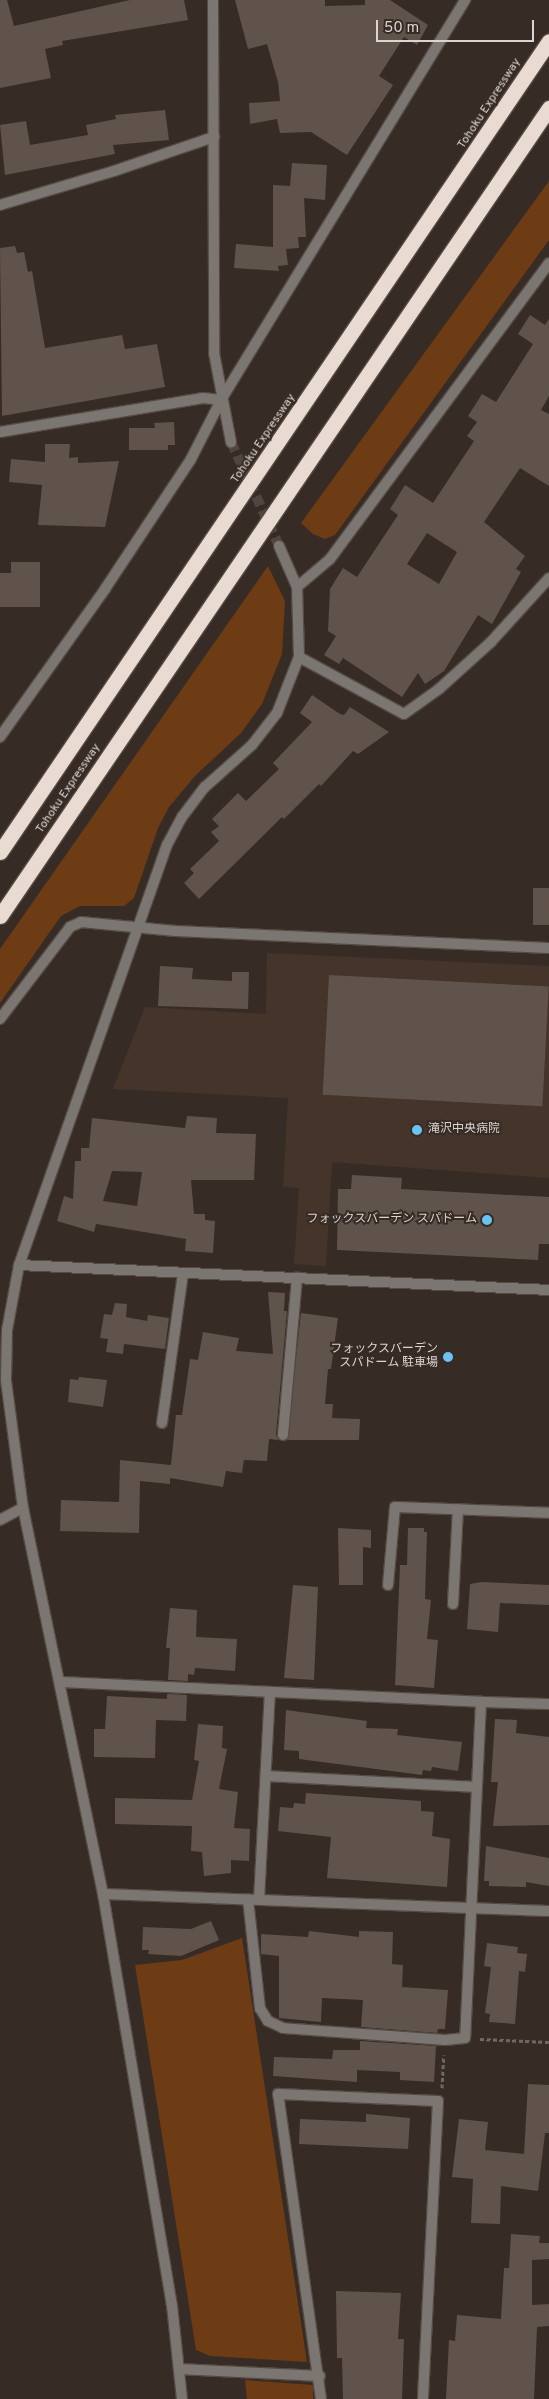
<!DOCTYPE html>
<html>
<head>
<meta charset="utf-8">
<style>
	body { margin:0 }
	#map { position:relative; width:549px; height:2399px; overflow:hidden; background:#372c25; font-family:Overpass,"Noto Sans JP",sans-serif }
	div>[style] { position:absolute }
	.built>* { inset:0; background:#453429 }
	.green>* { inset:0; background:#6d3b14 }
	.building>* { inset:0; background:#5f534b; transform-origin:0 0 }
	.tertiary-tunnel>* { height:10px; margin-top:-5px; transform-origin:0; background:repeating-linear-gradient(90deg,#50453f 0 10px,transparent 0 15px) }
	.path>* { height:3px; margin-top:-1.5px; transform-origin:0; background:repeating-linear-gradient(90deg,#726862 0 4px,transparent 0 6.5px) }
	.roads { filter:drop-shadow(1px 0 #554a44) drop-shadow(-1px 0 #554a44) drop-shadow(0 1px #554a44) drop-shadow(0 -1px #554a44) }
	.minor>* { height:10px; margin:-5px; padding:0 5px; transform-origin:5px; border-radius:5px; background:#7c7673 }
	.tertiary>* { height:10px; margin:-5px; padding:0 5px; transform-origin:5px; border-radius:5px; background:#7c7673 }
	.motorway>* { height:15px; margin:-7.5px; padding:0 7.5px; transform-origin:7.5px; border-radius:7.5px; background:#eadbd2 }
	.dots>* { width:14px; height:14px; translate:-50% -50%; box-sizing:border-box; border:2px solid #372c25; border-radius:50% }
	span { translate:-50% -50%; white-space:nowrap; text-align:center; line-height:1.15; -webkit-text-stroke:4px #372c25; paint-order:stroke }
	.street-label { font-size:12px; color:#dcd4d0 }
	.poi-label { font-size:12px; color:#dcd4d0 }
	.left { translate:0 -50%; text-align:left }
	.right { translate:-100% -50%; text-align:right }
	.scale { position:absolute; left:376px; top:20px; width:158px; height:22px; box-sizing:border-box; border:2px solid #dcd4d0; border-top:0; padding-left:6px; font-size:15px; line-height:18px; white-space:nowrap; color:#dcd4d0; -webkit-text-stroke:4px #372c25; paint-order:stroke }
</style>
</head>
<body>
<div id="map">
	<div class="built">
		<div style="clip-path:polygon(267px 953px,549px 966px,549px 1178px,332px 1162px,326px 1266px,294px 1264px,299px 1188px,283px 1187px,288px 1098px,113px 1089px,145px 1007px,266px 1014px)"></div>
	</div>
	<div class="green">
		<div style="clip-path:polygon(549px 181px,549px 240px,335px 535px,325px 539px,313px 534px,301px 523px)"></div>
		<div style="clip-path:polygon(268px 566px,285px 601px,282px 654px,262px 704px,241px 733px,195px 776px,169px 807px,158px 828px,134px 898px,124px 906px,80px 906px,61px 916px,0 1003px,0 949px)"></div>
		<div style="clip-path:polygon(242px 1938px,307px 2362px,210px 2356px,196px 2350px,135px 1965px,182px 1960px)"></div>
		<div style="clip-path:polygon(245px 2380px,313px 2385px,313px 2399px,247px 2399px)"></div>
	</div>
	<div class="building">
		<div style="clip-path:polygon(0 0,7px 0,14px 26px,130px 0,184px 0,188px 20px,62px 41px,63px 45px,45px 49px,51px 78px,0 88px)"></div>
		<div style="clip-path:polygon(235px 0,325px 0,325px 6px,365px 5px,365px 0,390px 0,428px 25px,417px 45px,404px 37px,379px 76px,393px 85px,347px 155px,311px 132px,280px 133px,277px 119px,250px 124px,249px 103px,280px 101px,278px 82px,267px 44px,248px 49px)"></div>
		<div style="clip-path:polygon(165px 110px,169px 140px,113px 145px,115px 154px,5px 175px,0 125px,26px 121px,30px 145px,88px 135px,86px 125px,116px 119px,115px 115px)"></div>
		<div style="clip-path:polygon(292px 163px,327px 165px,325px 200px,304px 198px,306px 237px,298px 237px,299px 248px,286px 249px,288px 265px,278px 266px,279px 271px,234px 268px,236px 244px,273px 247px,273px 185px,290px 186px)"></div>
		<div style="clip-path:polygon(15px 246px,17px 253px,24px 252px,28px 272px,32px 271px,45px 348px,122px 335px,125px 349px,157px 344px,165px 387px,2px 416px,0 248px)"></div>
		<div style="clip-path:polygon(evenodd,530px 315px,545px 325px,549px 319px,549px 396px,541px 410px,549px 414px,549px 486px,520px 468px,484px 522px,525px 556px,516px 569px,521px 572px,492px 624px,478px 615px,444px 671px,425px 684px,418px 673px,402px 697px,343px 658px,339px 664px,324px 655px,336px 636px,328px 631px,330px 589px,343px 568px,357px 577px,398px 515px,390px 509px,405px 485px,433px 503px,474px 441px,467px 436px,477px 422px,468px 416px,482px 394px,496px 402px,533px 344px,518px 334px,530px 315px,427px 533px,457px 552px,439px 584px,407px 564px,427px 533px)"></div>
		<div style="clip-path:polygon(174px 422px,175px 445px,168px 445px,168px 450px,129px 450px,129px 428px,155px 428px,154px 423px)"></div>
		<div style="clip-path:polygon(45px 444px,70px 444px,69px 458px,78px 457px,78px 463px,119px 461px,105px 527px,38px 525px,42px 485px,9px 482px,11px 459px,45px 462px)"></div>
		<div style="clip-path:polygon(11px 562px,40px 562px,40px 607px,0 607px,0 573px,11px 573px)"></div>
		<div style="clip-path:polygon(312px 695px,340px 714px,344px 715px,350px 707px,389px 732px,358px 754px,353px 751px,321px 786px,319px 784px,284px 819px,282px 817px,199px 899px,184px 883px,194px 873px,190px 869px,219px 841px,211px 832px,219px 826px,212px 819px,238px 793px,246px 801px,279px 769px,273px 763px,312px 722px,300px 713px)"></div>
		<div style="left:533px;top:888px;width:16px;height:37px"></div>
		<div style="clip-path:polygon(160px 966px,193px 968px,192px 979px,232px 981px,232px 972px,249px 972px,248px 1009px,158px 1006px)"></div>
		<div style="left:329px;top:975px;width:220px;height:120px;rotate:3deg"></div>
		<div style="clip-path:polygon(evenodd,187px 1116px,217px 1118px,216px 1133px,256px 1134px,254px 1180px,191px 1180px,194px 1214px,205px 1214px,205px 1220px,215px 1221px,213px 1253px,185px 1251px,186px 1239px,96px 1224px,94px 1232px,57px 1221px,64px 1196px,73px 1199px,75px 1161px,81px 1161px,81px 1148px,89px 1148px,92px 1118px,185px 1128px,187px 1116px,112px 1171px,142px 1172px,137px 1206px,103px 1201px,112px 1171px)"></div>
		<div style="clip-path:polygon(352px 1175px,402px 1178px,401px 1189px,549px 1197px,549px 1244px,539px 1244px,538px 1260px,337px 1250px,338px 1189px,351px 1189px)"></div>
		<div style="clip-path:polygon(268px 1292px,285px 1293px,284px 1311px,287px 1311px,276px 1434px,278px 1440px,269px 1439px,267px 1461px,244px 1460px,242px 1473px,226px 1471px,223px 1487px,170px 1478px,170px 1484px,140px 1481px,139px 1533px,60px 1531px,61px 1500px,119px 1502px,120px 1460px,171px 1465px,176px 1415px,182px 1415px,190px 1359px,198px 1360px,203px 1332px,239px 1338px,236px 1351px,273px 1354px)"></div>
		<div style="clip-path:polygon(115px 1303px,127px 1304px,126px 1317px,147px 1321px,148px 1315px,169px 1318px,165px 1349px,124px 1344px,123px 1354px,106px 1352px,108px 1339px,100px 1338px,104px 1314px,112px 1315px)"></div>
		<div style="clip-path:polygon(301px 1313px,338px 1318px,331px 1369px,328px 1369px,325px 1404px,333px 1404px,332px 1418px,360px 1419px,359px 1440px,287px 1440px)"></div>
		<div style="clip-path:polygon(79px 1377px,107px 1380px,103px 1407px,68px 1402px,70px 1379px,78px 1380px)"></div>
		<div style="clip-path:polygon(338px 1528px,371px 1530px,371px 1548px,363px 1547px,363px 1585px,339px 1585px)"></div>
		<div style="clip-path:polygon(408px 1528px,424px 1528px,424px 1532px,427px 1532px,425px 1599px,431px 1600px,427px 1639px,438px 1640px,434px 1688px,395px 1685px,400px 1565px,407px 1565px)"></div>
		<div style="clip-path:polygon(482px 1582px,549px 1585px,549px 1605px,500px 1603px,498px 1632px,467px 1629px,470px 1584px)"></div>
		<div style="clip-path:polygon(293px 1585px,318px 1587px,314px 1680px,284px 1678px)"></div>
		<div style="clip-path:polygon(170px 1608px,197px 1610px,196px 1637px,237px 1639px,235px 1671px,195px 1668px,194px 1675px,188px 1674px,188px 1681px,168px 1680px,170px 1648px,166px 1648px)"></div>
		<div style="clip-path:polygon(167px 1694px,187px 1695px,186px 1721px,156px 1720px,155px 1758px,94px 1757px,94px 1729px,105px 1729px,107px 1696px,167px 1699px)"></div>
		<div style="clip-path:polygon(286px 1710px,367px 1721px,366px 1728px,398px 1729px,397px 1735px,462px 1742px,458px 1771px,432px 1767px,431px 1771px,423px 1770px,422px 1775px,299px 1759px,299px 1751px,284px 1750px)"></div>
		<div style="clip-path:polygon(495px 1719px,517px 1720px,516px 1733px,549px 1737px,549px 1825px,493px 1826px,498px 1782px,491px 1782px)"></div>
		<div style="clip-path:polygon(198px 1724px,223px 1726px,222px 1748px,227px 1749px,219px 1789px,238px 1792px,234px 1828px,250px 1829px,249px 1861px,231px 1860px,231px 1873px,204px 1876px,202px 1852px,191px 1851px,192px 1826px,115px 1824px,115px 1798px,192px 1800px,199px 1761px,194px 1760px)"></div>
		<div style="clip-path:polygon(306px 1793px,421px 1801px,421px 1811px,434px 1812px,432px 1836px,450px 1839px,447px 1887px,327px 1878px,331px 1837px,278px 1831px,280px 1807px,293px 1808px,294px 1803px,305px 1804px)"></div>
		<div style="clip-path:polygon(486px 1846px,549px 1858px,549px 1886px,526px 1882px,526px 1887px,489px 1886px,489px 1881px,484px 1881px)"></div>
		<div style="clip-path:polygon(211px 1921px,219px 1940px,181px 1956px,148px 1954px,149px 1950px,142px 1950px,143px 1927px,191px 1929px)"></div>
		<div style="clip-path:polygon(309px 1931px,359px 1937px,359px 1931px,393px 1932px,392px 1964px,403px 1965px,402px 1987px,448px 1990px,445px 2029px,438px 2029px,437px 2033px,361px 2027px,363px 2000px,322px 1998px,321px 2022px,279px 2018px,279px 1956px,261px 1954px,261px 1934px,308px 1937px)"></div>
		<div style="clip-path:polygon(487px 1943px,518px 1947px,517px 1953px,527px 1954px,525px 1972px,519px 1971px,515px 2024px,489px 2022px,490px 2014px,485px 2013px,491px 1967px,484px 1966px)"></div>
		<div style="clip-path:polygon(360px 2041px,436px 2046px,434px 2082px,400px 2080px,400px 2072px,357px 2070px,357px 2082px,273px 2076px,274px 2057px,332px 2059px,333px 2050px,360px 2050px)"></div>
		<div style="clip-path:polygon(528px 2084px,549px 2085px,549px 2133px,545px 2133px,538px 2191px,501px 2186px,500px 2224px,471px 2223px,473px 2179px,452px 2177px,459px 2119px,488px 2122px,485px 2150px,524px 2154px)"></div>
		<div style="clip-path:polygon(366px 2114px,410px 2118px,408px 2149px,299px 2144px,300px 2119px,366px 2122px)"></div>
		<div style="clip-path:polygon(511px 2234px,540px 2236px,539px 2243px,549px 2243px,549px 2259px,532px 2260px,532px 2305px,549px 2304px,549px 2326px,537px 2327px,534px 2399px,446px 2399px,449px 2340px,455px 2341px,457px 2315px,501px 2319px,504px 2268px,509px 2268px)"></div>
		<div style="clip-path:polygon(336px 2291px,401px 2293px,398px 2339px,404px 2339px,402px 2399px,343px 2399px,342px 2358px,337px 2358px)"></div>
	</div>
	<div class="tertiary-tunnel">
		<div style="left:231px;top:442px;width:115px;rotate:65.2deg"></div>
	</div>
	<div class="path">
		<div style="left:480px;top:2039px;width:69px;rotate:2.5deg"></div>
		<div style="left:442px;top:2088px;width:33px;rotate:-87deg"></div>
	</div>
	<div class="roads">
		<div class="minor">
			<div style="left:0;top:205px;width:119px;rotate:-16.6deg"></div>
			<div style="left:114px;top:171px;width:106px;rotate:-18.8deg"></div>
			<div style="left:0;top:432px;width:206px;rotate:-9.5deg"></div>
			<div style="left:203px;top:398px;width:18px;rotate:6deg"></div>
			<div style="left:297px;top:587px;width:43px;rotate:-40.3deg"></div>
			<div style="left:330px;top:559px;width:368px;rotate:-53.5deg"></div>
			<div style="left:299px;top:657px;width:119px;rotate:28.5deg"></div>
			<div style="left:404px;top:714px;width:43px;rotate:-35.5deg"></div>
			<div style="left:439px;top:689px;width:70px;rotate:-42.1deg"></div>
			<div style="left:491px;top:642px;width:86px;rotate:-47.8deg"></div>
			<div style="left:0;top:737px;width:181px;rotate:-54.6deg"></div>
			<div style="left:105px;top:589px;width:156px;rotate:-56.5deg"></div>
			<div style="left:191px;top:459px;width:66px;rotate:-63deg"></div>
			<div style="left:221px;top:400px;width:469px;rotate:-58.6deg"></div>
			<div style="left:0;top:1019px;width:116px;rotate:-52.7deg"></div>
			<div style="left:70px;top:927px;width:12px;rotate:-24deg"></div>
			<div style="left:81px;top:922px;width:95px;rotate:5.4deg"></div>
			<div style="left:176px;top:931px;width:373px;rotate:2.6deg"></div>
			<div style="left:19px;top:1265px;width:531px;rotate:2.7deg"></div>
			<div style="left:162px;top:1423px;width:151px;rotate:-82deg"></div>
			<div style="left:283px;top:1435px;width:158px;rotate:-84.9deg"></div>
			<div style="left:0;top:1520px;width:26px;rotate:-28deg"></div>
			<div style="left:388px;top:1585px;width:78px;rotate:-84.9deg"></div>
			<div style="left:395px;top:1507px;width:154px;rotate:2.2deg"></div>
			<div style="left:453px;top:1604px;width:95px;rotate:-87deg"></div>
			<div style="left:61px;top:1682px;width:420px;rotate:2.7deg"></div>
			<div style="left:481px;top:1702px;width:336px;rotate:92.7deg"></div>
			<div style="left:465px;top:2038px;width:20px;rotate:174deg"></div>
			<div style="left:445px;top:2040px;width:162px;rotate:-175.8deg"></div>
			<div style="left:283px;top:2028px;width:17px;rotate:-155deg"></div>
			<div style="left:268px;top:2021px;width:15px;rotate:-122deg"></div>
			<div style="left:260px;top:2008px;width:109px;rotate:-96.3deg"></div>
			<div style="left:481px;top:1702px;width:68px;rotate:1.7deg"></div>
			<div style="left:266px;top:1776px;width:211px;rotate:3deg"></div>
			<div style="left:259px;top:1900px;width:208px;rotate:-87deg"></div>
			<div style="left:179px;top:2369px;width:141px;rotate:2.8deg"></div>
			<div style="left:321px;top:2399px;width:308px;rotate:-98deg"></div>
			<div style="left:278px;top:2094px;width:160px;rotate:2.5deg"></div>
			<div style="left:438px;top:2101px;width:298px;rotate:92.9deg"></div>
		</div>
		<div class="tertiary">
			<div style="left:213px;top:0;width:353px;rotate:89.8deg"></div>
			<div style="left:214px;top:353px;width:91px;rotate:79.2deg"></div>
			<div style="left:103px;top:1894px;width:446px;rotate:2.2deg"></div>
			<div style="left:182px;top:2399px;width:94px;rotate:-96.1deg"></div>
			<div style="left:172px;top:2306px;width:418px;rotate:-99.5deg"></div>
			<div style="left:103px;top:1894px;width:394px;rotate:-101.7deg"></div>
			<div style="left:23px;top:1508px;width:129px;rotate:-97.6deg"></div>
			<div style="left:6px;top:1380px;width:50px;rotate:-88.9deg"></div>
			<div style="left:7px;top:1330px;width:66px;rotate:-79.5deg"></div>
			<div style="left:19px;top:1265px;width:445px;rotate:-70.6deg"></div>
			<div style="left:167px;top:845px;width:32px;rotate:-62deg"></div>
			<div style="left:182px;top:817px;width:38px;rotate:-53deg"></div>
			<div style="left:205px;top:787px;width:63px;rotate:-41.8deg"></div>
			<div style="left:252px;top:745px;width:41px;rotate:-52deg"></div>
			<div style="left:277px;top:713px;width:60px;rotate:-68.6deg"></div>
			<div style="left:299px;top:657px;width:70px;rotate:-91.6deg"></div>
			<div style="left:297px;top:587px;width:45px;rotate:-113.7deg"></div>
		</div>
		<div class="motorway">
			<div style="left:0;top:852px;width:979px;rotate:-55.9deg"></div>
			<div style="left:0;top:916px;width:977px;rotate:-55.81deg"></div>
		</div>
	</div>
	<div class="dots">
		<div style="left:417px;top:1130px;background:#6cc3f2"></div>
		<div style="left:487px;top:1220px;background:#6cc3f2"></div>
		<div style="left:448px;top:1357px;background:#6cc3f2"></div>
	</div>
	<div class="street-label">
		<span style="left:490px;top:104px;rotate:-57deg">Tohoku Expressway</span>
		<span style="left:264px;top:439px;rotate:-56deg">Tohoku Expressway</span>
		<span style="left:69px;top:789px;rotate:-56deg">Tohoku Expressway</span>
	</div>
	<div class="poi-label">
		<span class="left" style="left:428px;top:1130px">滝沢中央病院</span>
		<span class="right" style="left:477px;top:1220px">フォックスバーデン スパドーム</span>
		<span class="right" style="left:438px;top:1357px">フォックスバーデン<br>スパドーム 駐車場</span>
	</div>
	<div class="scale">50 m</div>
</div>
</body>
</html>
